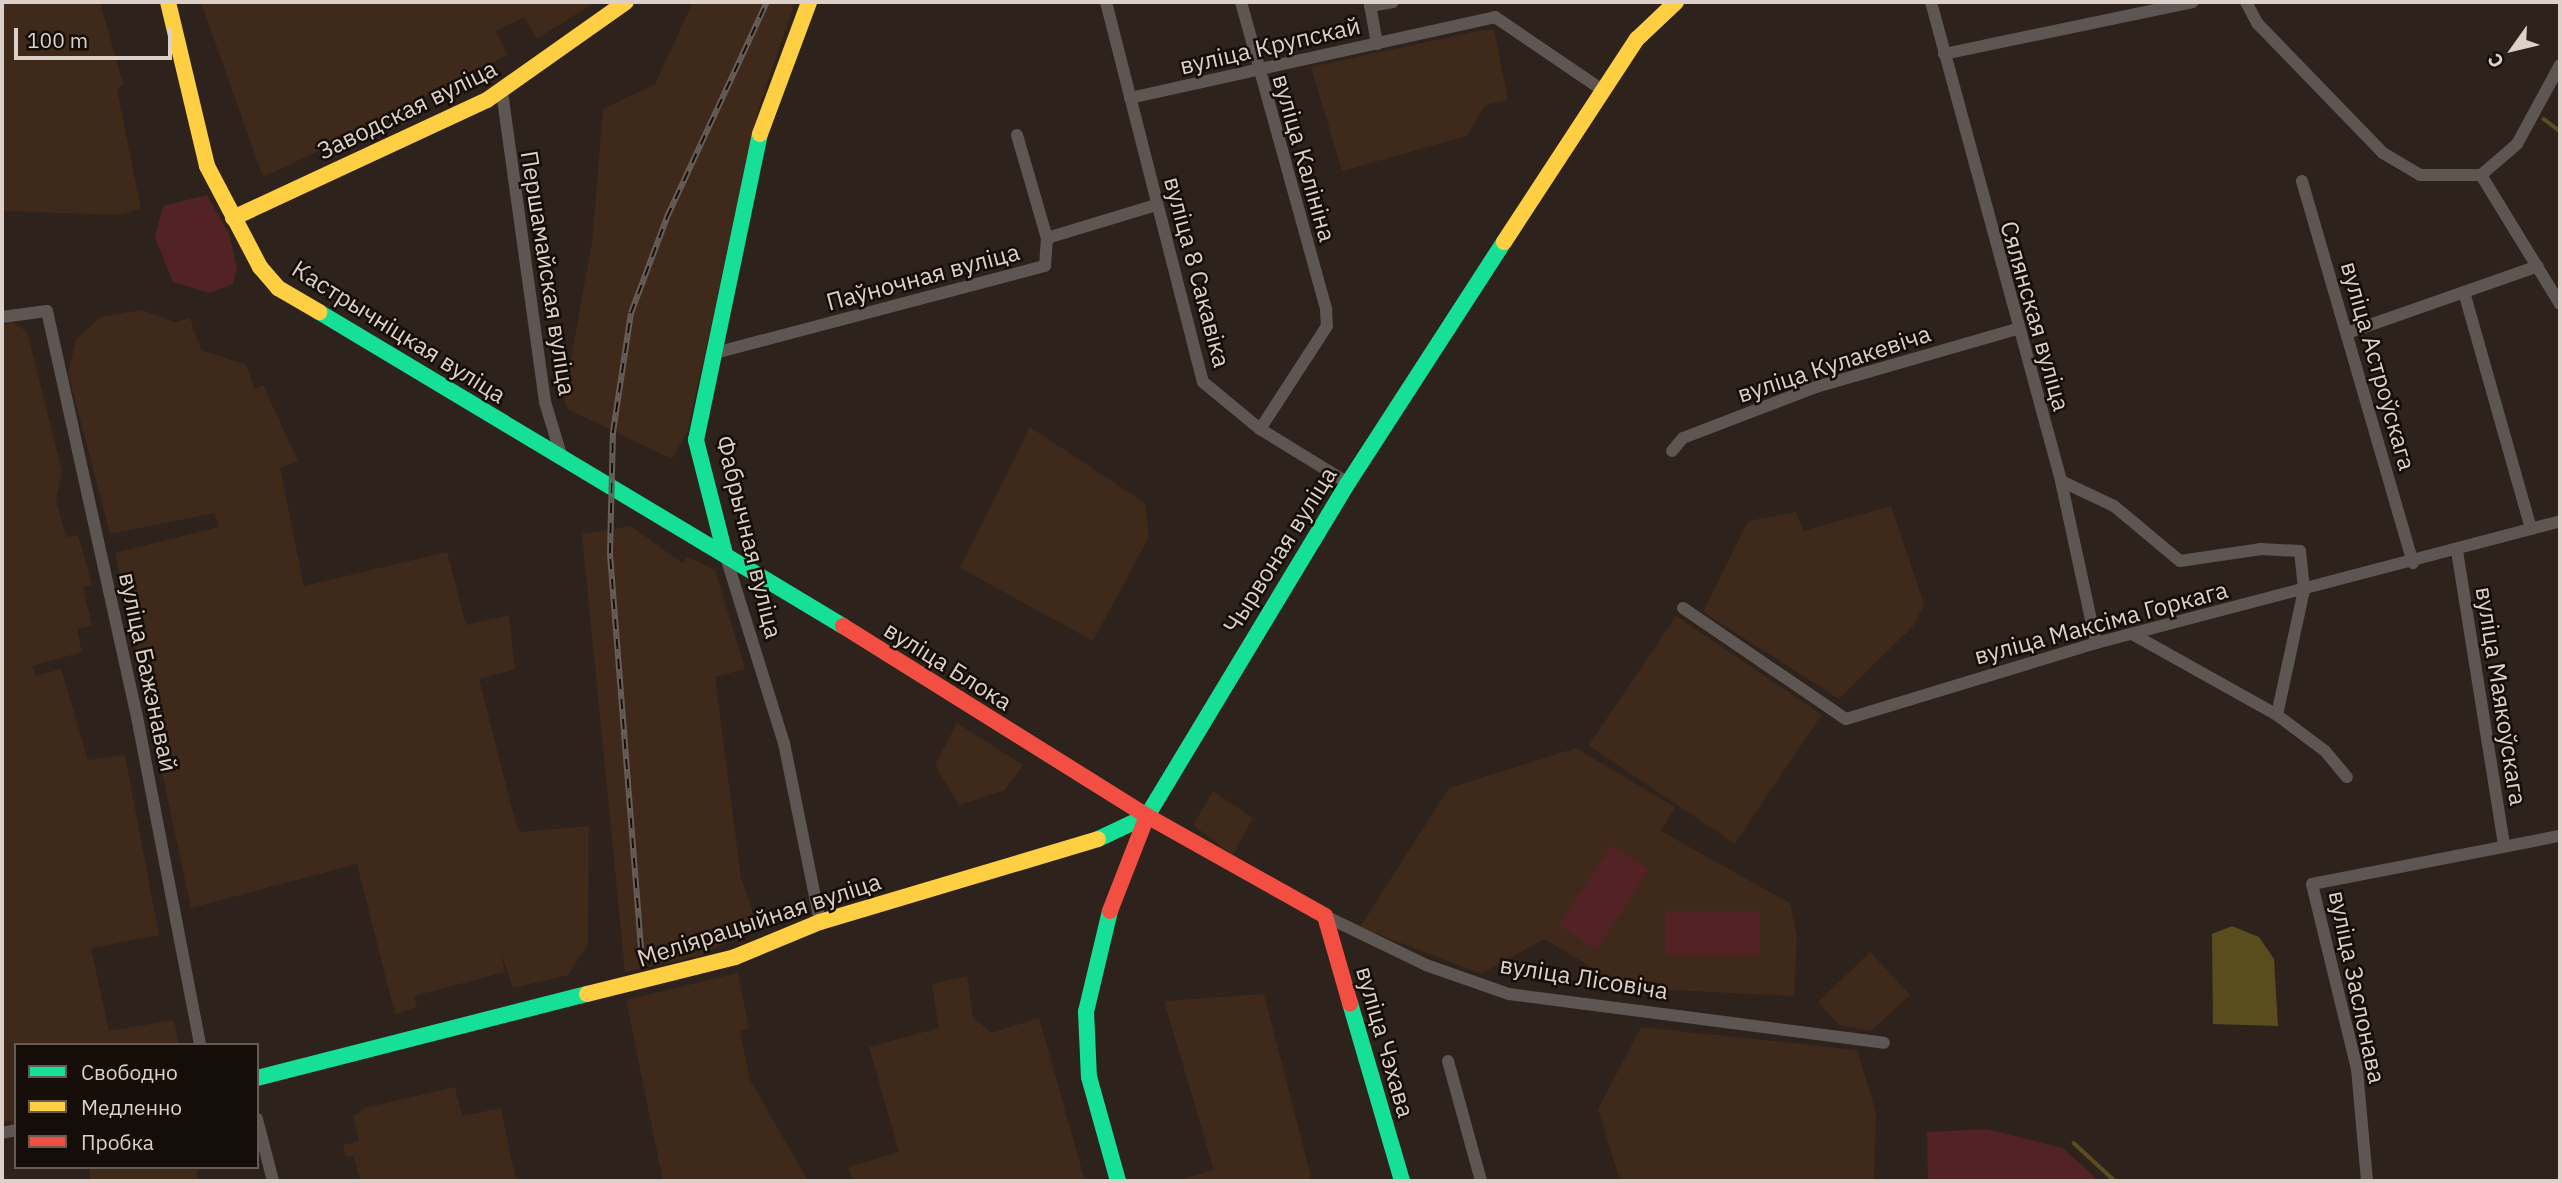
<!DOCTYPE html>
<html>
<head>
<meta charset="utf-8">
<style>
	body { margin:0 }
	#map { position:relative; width:2562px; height:1183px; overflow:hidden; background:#2d231c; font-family:"IBM Plex Sans",sans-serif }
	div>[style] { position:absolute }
	.built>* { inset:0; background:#3e291a; transform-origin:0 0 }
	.green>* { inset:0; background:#522225; transform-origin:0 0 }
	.water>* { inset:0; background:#5a4d1d }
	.stream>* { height:3.5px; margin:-1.75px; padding:0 1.75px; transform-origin:1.75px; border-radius:1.75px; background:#5a4d1d }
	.street>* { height:12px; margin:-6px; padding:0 6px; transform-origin:6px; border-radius:6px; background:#5d5652 }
	.fast>* { height:16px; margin:-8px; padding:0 8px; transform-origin:8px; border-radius:8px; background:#16e098 }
	.slow>* { height:16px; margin:-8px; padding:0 8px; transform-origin:8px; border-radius:8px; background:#ffcf43 }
	.jam>* { height:16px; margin:-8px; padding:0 8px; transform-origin:8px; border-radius:8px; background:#f24e42 }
	.rail>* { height:6px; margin-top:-3px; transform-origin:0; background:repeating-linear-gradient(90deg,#150e08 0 10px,#665e59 0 20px); box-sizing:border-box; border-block:2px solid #665e59 }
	span { translate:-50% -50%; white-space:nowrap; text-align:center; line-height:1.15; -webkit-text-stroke:5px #150e08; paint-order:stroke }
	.street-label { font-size:24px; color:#dcd0c8 }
	.frame { position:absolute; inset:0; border:4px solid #dcd0c8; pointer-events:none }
	.legend { position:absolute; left:14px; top:1043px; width:245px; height:126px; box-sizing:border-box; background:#150e08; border:2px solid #655c55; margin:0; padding:9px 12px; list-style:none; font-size:21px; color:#dcd0c8 }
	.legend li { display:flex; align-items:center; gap:14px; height:35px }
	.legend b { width:35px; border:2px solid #655c55 }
	.north { position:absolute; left:2478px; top:14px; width:70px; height:70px; -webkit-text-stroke:5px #150e08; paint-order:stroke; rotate:236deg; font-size:19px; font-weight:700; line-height:28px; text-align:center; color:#dcd0c8 }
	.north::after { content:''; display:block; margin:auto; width:24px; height:32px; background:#dcd0c8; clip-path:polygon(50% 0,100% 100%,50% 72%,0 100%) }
	.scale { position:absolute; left:14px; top:28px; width:158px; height:32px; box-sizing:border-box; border:4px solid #dcd0c8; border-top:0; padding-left:9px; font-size:21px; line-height:24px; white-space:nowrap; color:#dcd0c8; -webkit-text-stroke:5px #150e08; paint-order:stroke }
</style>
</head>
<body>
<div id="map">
	<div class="built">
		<div style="clip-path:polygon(2px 2px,100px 2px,123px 84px,117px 90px,141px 209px,118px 215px,2px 211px)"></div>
		<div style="clip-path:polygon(201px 2px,595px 2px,537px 39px,524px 17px,496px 31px,507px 55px,401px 108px,407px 123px,384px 133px,379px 123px,263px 177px)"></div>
		<div style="clip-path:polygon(693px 2px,795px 2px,758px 110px,688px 430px,672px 459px,567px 409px,564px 398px,592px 242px,603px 109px,655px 84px)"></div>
		<div style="clip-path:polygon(1482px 30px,1494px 30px,1508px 100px,1485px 105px,1467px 136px,1342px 171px,1311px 67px)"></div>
		<div style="clip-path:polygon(142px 310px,174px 322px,190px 318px,201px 350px,246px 365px,255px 389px,263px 385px,298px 461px,280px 468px,304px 586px,447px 552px,466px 625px,509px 615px,515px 669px,479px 679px,516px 824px,520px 832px,589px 826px,588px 944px,568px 975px,513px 988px,500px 949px,505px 972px,414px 996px,417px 1007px,395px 1014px,357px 864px,191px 908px,115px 553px,219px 527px,214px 513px,110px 534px,68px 373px,76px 340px,100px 317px)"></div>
		<div style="clip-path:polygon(13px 322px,27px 332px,62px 471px,56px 499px,66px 537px,78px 535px,92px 585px,83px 587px,92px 626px,77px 629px,82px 652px,32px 666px,36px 676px,61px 669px,88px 760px,125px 755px,159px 935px,91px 948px,109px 1031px,174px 1020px,179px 1045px,16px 1045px,16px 1120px,2px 1122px,2px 325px)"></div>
		<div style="clip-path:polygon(1030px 427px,1145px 503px,1149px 537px,1093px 641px,960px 568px)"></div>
		<div style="clip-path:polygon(1891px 506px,1924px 604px,1914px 625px,1839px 699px,1703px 612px,1748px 521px,1796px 512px,1803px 531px)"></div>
		<div style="clip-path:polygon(631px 526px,682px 563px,688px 557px,715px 570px,745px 669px,715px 677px,741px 878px,758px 927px,702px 955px,625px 972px,582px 534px)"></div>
		<div style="left:1676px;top:616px;width:176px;height:156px;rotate:34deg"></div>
		<div style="clip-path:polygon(957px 723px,1023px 765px,1005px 790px,959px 805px,935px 765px)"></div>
		<div style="clip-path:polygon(1576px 748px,1675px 807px,1661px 831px,1790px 903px,1797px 937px,1794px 996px,1626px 988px,1544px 939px,1481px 974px,1360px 927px,1449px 788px)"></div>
		<div style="clip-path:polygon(1213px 791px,1253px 818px,1233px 855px,1193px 825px)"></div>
		<div style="clip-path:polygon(1870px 952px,1910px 995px,1871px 1031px,1839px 1025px,1818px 1002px)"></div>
		<div style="clip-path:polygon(738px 973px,749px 1028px,740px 1031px,750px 1080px,808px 1181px,663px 1181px,626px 1000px)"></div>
		<div style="clip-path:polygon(967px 976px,973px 1017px,991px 1033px,1039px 1018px,1085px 1181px,853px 1181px,848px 1167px,899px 1152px,869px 1047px,939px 1028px,932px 984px)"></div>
		<div style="clip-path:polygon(1264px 994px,1312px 1181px,1176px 1181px,1214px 1170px,1164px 1001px)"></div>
		<div style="clip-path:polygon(1641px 1027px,1857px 1050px,1876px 1112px,1874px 1181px,1620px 1181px,1598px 1109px)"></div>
		<div style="clip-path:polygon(455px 1087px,462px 1116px,501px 1108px,516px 1181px,360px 1181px,354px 1156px,346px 1157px,343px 1145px,359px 1141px,353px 1117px,364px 1108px)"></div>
		<div style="left:90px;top:1167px;width:107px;height:14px"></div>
	</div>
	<div class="green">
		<div style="clip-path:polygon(207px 195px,230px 236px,237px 269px,233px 284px,209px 293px,173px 282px,155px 238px,163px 206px)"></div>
		<div style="left:1611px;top:845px;width:45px;height:96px;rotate:33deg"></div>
		<div style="left:1665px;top:911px;width:95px;height:45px"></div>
		<div style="clip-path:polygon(1987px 1129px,2063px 1148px,2099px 1181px,1928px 1181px,1927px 1132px)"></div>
	</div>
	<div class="water">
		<div style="clip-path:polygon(2232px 926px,2259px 937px,2274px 959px,2278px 1026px,2213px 1024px,2212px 934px)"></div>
	</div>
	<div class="stream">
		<div style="left:2544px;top:119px;width:20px;rotate:37deg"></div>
		<div style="left:2074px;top:1143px;width:56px;rotate:42.8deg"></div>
	</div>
	<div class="street">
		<div style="left:1106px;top:2px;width:392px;rotate:75.7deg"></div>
		<div style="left:1203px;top:382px;width:74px;rotate:39.5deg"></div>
		<div style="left:1260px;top:429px;width:103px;rotate:31.5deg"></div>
		<div style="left:1241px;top:2px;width:319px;rotate:74.5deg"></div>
		<div style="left:1326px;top:309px;width:17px;rotate:87deg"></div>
		<div style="left:1327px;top:326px;width:123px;rotate:123deg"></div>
		<div style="left:1931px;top:2px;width:496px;rotate:74.8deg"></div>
		<div style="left:2061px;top:481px;width:166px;rotate:77.8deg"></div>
		<div style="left:2246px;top:2px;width:24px;rotate:62deg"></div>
		<div style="left:2257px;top:23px;width:181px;rotate:45.9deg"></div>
		<div style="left:2383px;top:153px;width:43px;rotate:30.7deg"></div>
		<div style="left:2420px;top:175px;width:61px"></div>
		<div style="left:2481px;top:175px;width:48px;rotate:-40.7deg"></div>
		<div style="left:2517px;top:144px;width:90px;rotate:-61.4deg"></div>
		<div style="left:1377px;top:44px;width:39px;rotate:-100deg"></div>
		<div style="left:1370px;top:6px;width:23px;rotate:-10deg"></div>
		<div style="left:1944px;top:54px;width:254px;rotate:-11.8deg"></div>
		<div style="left:502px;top:92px;width:313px;rotate:82.1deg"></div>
		<div style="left:545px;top:402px;width:59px;rotate:73.1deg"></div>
		<div style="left:1130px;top:98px;width:374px;rotate:-12.5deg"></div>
		<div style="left:1495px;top:17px;width:132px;rotate:34.2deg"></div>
		<div style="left:1017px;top:135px;width:107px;rotate:73.8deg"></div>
		<div style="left:2481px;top:175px;width:151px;rotate:58.5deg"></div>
		<div style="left:2302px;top:181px;width:398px;rotate:73.8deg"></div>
		<div style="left:2464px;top:292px;width:246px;rotate:74.2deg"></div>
		<div style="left:2px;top:317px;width:45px;rotate:-7.6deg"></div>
		<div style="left:47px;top:311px;width:416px;rotate:77.5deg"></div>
		<div style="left:137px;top:717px;width:334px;rotate:79.1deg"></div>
		<div style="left:2347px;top:333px;width:202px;rotate:-19.3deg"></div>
		<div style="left:715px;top:353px;width:341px;rotate:-14.8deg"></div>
		<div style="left:1045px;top:266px;width:28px;rotate:-86deg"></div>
		<div style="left:1047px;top:238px;width:114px;rotate:-16.8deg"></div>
		<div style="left:1672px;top:451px;width:17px;rotate:-50deg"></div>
		<div style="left:1683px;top:438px;width:142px;rotate:-21deg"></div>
		<div style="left:1816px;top:387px;width:209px;rotate:-16.1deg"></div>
		<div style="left:2061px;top:481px;width:59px;rotate:25.3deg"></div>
		<div style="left:2114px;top:506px;width:86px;rotate:39.8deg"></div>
		<div style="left:2180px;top:561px;width:82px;rotate:-8.4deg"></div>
		<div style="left:2261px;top:549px;width:39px;rotate:3deg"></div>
		<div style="left:2300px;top:551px;width:39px;rotate:84deg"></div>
		<div style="left:2304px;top:590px;width:128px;rotate:102.2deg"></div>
		<div style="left:2457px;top:551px;width:299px;rotate:80.9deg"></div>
		<div style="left:725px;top:554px;width:198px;rotate:72.7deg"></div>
		<div style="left:784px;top:743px;width:183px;rotate:78.6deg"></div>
		<div style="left:1683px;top:608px;width:197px;rotate:34.3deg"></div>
		<div style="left:1846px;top:719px;width:261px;rotate:-16.9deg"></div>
		<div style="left:2096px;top:643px;width:480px;rotate:-14.7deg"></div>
		<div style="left:2134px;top:635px;width:164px;rotate:29.2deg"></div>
		<div style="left:2277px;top:715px;width:60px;rotate:36.9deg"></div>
		<div style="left:2325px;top:751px;width:34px;rotate:50deg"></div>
		<div style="left:1325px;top:916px;width:112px;rotate:25.9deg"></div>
		<div style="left:1426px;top:965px;width:88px;rotate:19.3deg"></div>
		<div style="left:1509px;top:994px;width:378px;rotate:7.4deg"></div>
		<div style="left:1448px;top:1061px;width:124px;rotate:74.6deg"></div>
		<div style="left:257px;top:1119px;width:64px;rotate:75.5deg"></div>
		<div style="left:2px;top:1133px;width:14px;rotate:-12deg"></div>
		<div style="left:2367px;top:1181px;width:112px;rotate:-95.1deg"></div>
		<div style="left:2357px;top:1069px;width:190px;rotate:-103.7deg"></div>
		<div style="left:2312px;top:884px;width:253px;rotate:-11deg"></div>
	</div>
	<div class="fast">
		<div style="left:319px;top:312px;width:611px;rotate:30.93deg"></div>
		<div style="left:725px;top:554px;width:118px;rotate:-104.3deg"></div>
		<div style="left:696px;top:440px;width:313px;rotate:-78.2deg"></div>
		<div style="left:1098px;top:839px;width:54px;rotate:-25.1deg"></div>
		<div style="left:1147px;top:816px;width:389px;rotate:-58.9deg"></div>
		<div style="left:1348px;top:483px;width:287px;rotate:-57.1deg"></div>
		<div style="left:1110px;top:911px;width:104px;rotate:103.4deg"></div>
		<div style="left:1086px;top:1012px;width:65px;rotate:87.4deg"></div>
		<div style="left:1089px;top:1077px;width:108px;rotate:74.4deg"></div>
		<div style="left:1350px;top:1003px;width:185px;rotate:73.7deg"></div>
		<div style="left:257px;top:1078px;width:341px;rotate:-14.3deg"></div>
	</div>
	<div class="slow">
		<div style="left:168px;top:2px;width:169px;rotate:76.6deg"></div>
		<div style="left:207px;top:166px;width:114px;rotate:62.3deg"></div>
		<div style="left:260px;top:267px;width:28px;rotate:49deg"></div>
		<div style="left:278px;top:288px;width:48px;rotate:30.3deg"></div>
		<div style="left:760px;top:134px;width:141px;rotate:-69.6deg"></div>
		<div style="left:233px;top:218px;width:280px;rotate:-24.9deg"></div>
		<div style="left:487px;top:100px;width:170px;rotate:-35.2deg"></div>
		<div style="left:1504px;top:242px;width:243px;rotate:-56.8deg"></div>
		<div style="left:1637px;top:39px;width:54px;rotate:-43.5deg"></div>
		<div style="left:587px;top:994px;width:153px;rotate:-14deg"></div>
		<div style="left:735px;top:957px;width:92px;rotate:-22.4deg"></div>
		<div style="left:820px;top:922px;width:290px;rotate:-16.6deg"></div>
	</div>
	<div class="jam">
		<div style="left:843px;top:626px;width:358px;rotate:32deg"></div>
		<div style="left:1147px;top:816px;width:102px;rotate:111.3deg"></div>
		<div style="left:1147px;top:816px;width:204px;rotate:29.3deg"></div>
		<div style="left:1325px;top:916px;width:91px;rotate:74deg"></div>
	</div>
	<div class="rail">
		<div style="left:641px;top:948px;width:396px;rotate:-94.5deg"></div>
		<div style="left:610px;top:553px;width:121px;rotate:-88.6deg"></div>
		<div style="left:613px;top:432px;width:120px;rotate:-81.4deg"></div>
		<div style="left:631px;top:313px;width:103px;rotate:-69.4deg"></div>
		<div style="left:667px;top:217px;width:237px;rotate:-65.1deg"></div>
	</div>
	<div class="street-label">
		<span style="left:1270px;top:46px;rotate:-13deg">вуліца Крупскай</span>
		<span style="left:407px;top:110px;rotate:-26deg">Заводская вуліца</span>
		<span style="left:1304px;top:158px;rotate:74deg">вуліца Калініна</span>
		<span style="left:1197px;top:272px;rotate:75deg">вуліца 8 Сакавіка</span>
		<span style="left:548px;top:273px;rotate:81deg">Першамайская вуліца</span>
		<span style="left:923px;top:277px;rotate:-15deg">Паўночная вуліца</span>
		<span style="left:2035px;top:316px;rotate:74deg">Сялянская вуліца</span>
		<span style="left:399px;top:332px;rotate:32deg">Кастрычніцкая вуліца</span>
		<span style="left:1834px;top:364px;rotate:-18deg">вуліца Кулакевіча</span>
		<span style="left:2378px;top:366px;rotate:74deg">вуліца Астроўскага</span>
		<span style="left:749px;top:537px;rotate:76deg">Фабрычная вуліца</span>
		<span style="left:1280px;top:550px;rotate:-58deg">Чырвоная вуліца</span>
		<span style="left:2101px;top:623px;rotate:-15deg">вуліца Максіма Горкага</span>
		<span style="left:948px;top:666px;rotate:32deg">вуліца Блока</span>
		<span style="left:148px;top:672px;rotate:78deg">вуліца Бажэнавай</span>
		<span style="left:2501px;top:696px;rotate:81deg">вуліца Маякоўскага</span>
		<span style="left:759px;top:920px;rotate:-18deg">Меліярацыйная вуліца</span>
		<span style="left:1584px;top:978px;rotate:9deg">вуліца Лісовіча</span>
		<span style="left:2357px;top:987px;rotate:78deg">вуліца Заслонава</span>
		<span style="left:1385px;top:1042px;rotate:74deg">вуліца Чэхава</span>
	</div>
	<div class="frame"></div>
	<ul class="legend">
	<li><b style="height:9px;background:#16e098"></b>Свободно</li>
	<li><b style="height:9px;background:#ffcf43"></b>Медленно</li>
	<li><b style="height:9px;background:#f24e42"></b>Пробка</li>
	</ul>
	<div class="north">С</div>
	<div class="scale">100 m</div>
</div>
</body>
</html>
